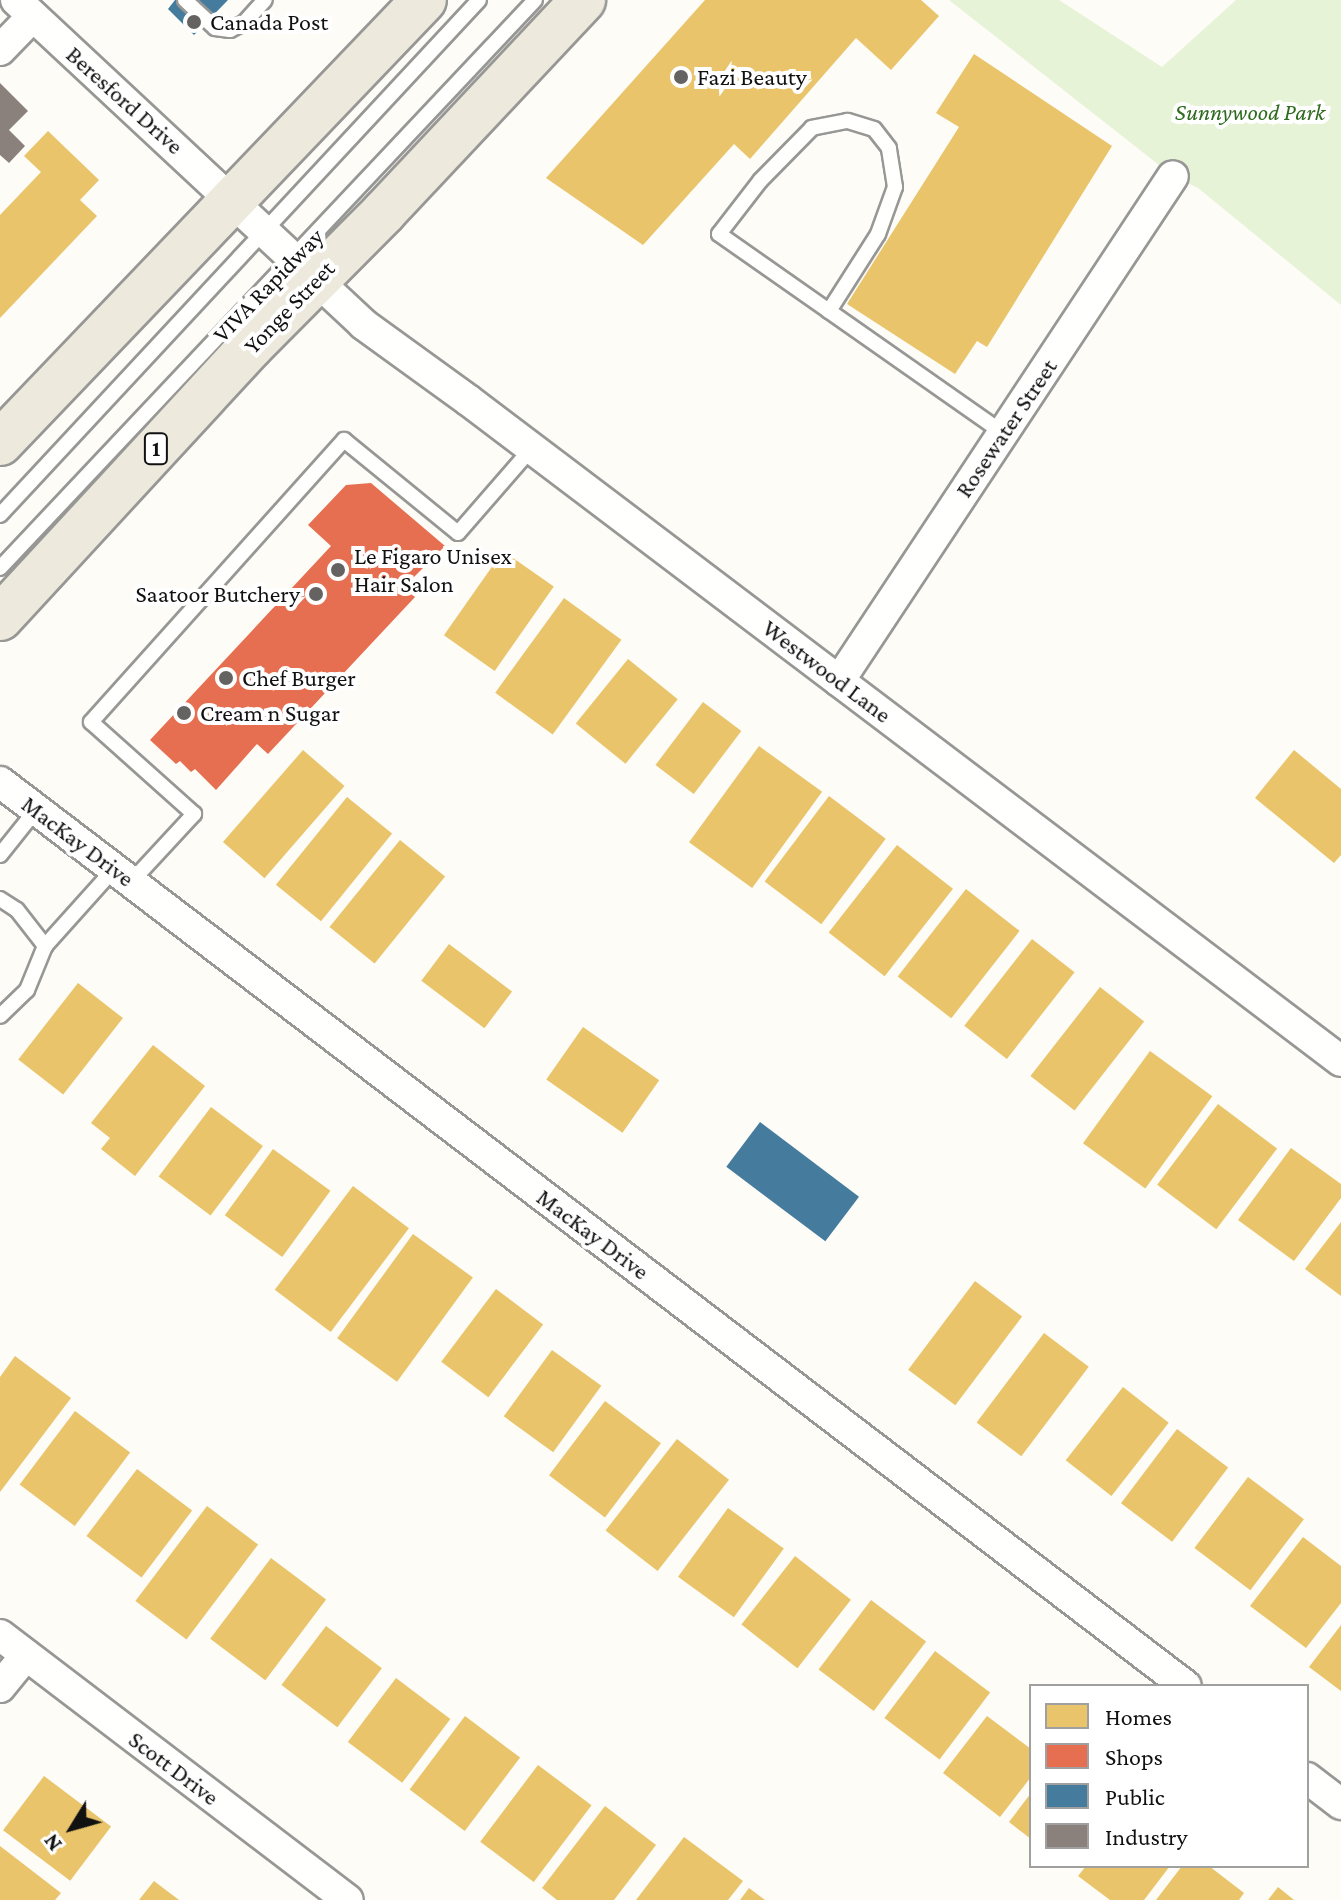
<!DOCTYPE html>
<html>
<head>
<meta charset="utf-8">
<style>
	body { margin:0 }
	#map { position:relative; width:1341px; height:1900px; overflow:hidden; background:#fdfcf7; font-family:"Crimson Pro",serif }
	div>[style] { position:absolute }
	.green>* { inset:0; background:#e7f3d7 }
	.homes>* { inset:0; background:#e9c46a; transform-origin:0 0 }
	.shops>* { inset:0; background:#e76f51 }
	.public>* { inset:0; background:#457b9d; transform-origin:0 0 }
	.industry>* { inset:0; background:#8a817c }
	.roads { filter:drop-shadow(2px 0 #979795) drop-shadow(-2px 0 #979795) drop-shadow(0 2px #979795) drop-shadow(0 -2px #979795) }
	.service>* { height:14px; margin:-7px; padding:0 7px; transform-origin:7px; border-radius:7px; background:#fffffe }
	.minor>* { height:30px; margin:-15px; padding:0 15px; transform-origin:15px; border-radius:15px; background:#fffffe }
	.primary>* { height:44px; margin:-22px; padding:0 22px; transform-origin:22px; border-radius:22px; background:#ede9dc }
	.dots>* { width:22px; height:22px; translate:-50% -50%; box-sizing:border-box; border:4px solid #fff; border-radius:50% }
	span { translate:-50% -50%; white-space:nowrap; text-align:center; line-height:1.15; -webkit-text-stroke:8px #fff; paint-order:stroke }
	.shield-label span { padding:2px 6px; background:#fff; border:2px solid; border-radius:6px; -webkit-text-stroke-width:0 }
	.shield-label { font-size:22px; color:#111; font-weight:700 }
	.poi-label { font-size:24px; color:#111 }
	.left { translate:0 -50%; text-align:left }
	.right { translate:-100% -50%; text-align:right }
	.street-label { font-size:24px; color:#111 }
	.park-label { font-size:24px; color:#2f6b1f; font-style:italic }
	.legend { position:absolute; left:1029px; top:1684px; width:280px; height:184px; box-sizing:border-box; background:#fff; border:2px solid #a0a0a0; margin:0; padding:10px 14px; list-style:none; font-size:24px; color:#111 }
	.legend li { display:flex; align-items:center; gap:16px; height:40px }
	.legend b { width:40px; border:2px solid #a0a0a0 }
	.north { position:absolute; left:32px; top:1788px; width:80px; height:80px; -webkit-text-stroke:6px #fff; paint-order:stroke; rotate:233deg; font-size:22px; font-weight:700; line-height:32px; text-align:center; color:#111 }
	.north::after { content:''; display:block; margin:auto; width:28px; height:36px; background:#111; clip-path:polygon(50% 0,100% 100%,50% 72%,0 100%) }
</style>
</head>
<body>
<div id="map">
	<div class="green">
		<div style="clip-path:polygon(949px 0,1059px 0,1162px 67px,1236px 0,1341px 0,1341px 305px,1198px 188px,1173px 176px)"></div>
	</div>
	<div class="homes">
		<div style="clip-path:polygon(705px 0,921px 0,939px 16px,891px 70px,856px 38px,750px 159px,734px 144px,643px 245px,546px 178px)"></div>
		<div style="clip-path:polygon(974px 54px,1112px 146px,987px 347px,977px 341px,955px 374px,847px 304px,959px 127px,936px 113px)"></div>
		<div style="clip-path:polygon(48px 131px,99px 180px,80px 200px,97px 216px,0 318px,0 215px,41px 172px,24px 156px)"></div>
		<div style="left:503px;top:551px;width:62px;height:103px;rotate:35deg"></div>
		<div style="left:564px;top:598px;width:71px;height:117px;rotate:36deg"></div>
		<div style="left:628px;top:659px;width:64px;height:83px;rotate:39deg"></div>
		<div style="left:703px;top:702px;width:48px;height:79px;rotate:37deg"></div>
		<div style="left:759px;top:746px;width:78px;height:119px;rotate:36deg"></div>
		<div style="left:303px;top:750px;width:55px;height:122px;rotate:41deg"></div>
		<div style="clip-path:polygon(1294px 750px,1341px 789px,1341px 855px,1334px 863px,1255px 798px)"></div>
		<div style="left:829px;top:796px;width:71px;height:107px;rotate:37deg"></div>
		<div style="left:347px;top:797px;width:58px;height:113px;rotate:39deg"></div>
		<div style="left:400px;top:840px;width:58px;height:112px;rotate:39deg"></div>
		<div style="left:897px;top:845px;width:71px;height:111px;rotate:38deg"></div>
		<div style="left:966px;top:889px;width:68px;height:111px;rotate:38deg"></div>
		<div style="left:1032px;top:939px;width:54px;height:110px;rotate:38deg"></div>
		<div style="left:449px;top:944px;width:79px;height:46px;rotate:37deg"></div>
		<div style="left:78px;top:983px;width:57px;height:97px;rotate:38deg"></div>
		<div style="left:1100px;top:987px;width:56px;height:113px;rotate:38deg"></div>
		<div style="left:583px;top:1027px;width:93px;height:64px;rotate:35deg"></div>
		<div style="clip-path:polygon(153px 1045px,205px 1086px,135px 1176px,101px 1149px,110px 1138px,91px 1123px)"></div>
		<div style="left:1150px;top:1051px;width:77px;height:114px;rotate:36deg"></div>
		<div style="left:1218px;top:1104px;width:74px;height:101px;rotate:37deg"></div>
		<div style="left:211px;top:1107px;width:65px;height:87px;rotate:37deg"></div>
		<div style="clip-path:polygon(1291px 1148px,1341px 1184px,1341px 1198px,1294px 1261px,1238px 1220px)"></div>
		<div style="left:273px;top:1149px;width:71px;height:82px;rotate:36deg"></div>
		<div style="left:353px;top:1186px;width:70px;height:130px;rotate:37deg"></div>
		<div style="clip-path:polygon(1341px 1222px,1341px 1296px,1305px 1269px)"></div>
		<div style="left:413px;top:1234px;width:74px;height:129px;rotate:36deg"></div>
		<div style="left:975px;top:1281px;width:59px;height:111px;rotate:37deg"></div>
		<div style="left:496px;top:1289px;width:59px;height:91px;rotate:37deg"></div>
		<div style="left:1044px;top:1333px;width:56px;height:112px;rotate:37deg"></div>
		<div style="left:552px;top:1350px;width:61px;height:82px;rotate:36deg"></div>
		<div style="clip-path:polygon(15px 1356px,71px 1398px,0 1492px,0 1377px)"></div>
		<div style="left:1123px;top:1387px;width:58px;height:93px;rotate:38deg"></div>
		<div style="left:605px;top:1401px;width:70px;height:93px;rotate:37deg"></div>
		<div style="left:75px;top:1411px;width:69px;height:92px;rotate:37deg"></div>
		<div style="left:1177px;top:1429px;width:64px;height:93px;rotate:37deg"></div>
		<div style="left:677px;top:1439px;width:66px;height:116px;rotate:38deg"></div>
		<div style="left:137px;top:1469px;width:69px;height:84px;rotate:37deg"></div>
		<div style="left:1248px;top:1477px;width:70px;height:89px;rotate:37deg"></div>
		<div style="left:207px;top:1506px;width:64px;height:119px;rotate:37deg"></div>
		<div style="left:728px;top:1508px;width:69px;height:85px;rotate:36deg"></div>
		<div style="clip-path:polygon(1303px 1537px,1341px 1566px,1341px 1603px,1306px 1648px,1250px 1606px)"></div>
		<div style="left:795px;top:1556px;width:71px;height:87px;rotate:38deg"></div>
		<div style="left:271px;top:1558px;width:69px;height:101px;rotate:37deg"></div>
		<div style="left:871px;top:1600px;width:69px;height:87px;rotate:37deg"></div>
		<div style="clip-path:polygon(1341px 1625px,1341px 1691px,1309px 1667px)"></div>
		<div style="left:326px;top:1626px;width:70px;height:74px;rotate:37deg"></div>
		<div style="left:935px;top:1651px;width:69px;height:84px;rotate:37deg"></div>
		<div style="left:396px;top:1678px;width:68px;height:80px;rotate:37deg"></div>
		<div style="left:465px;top:1716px;width:69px;height:92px;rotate:37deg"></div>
		<div style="clip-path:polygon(987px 1716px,1031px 1749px,1031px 1777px,1000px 1817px,943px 1773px)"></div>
		<div style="left:538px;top:1765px;width:67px;height:96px;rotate:37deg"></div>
		<div style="left:44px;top:1776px;width:84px;height:68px;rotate:37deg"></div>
		<div style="clip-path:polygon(1031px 1793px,1031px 1839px,1009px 1822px)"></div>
		<div style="clip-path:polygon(605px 1806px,656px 1845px,614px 1900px,557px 1900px,542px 1888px)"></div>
		<div style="clip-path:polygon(684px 1837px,743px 1881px,728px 1900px,636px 1900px)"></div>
		<div style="clip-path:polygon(0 1846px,61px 1893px,55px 1900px,0 1900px)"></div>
		<div style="clip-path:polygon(1086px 1866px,1170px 1866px,1144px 1900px,1110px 1900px,1078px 1876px)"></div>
		<div style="clip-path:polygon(1182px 1866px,1209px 1866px,1244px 1893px,1239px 1900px,1156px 1900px)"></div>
		<div style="clip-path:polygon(154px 1881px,179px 1900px,139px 1900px)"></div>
		<div style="clip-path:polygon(1278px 1887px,1294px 1900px,1268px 1900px)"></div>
		<div style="clip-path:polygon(749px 1888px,765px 1900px,740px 1900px)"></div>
	</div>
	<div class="shops">
		<div style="clip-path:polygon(371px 483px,445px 546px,404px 587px,415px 597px,268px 754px,257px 744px,216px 790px,195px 769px,191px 772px,180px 761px,176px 764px,150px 740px,331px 546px,308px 525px,346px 485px)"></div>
	</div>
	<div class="public">
		<div style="clip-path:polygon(175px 0,228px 0,194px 35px,168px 9px)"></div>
		<div style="left:760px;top:1122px;width:124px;height:56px;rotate:37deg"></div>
	</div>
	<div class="industry">
		<div style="clip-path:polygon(0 83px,28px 111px,9px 130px,25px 146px,9px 163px,0 155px)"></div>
	</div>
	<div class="roads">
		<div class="service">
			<div style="left:185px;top:0;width:41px;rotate:43deg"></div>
			<div style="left:215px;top:28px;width:15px;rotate:8deg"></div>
			<div style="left:230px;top:30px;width:16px;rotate:-27deg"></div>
			<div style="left:244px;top:23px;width:31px;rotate:-48deg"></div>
			<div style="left:829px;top:311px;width:91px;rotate:-57.5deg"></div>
			<div style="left:878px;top:234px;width:50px;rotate:-70.1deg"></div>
			<div style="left:895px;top:187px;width:39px;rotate:-99deg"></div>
			<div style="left:889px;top:148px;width:24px;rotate:-128deg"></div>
			<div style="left:874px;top:129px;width:28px;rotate:-163deg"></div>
			<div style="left:847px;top:121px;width:36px;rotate:169deg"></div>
			<div style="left:812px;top:128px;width:74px;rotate:134.5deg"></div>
			<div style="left:760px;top:181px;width:67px;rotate:127.7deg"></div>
			<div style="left:719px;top:234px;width:134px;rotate:35deg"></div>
			<div style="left:829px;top:311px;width:213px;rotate:35deg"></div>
			<div style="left:0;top:515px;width:703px;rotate:-47.07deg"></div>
			<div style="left:0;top:568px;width:780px;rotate:-46.71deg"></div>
			<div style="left:0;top:855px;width:58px;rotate:-51.3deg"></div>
			<div style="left:131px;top:882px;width:93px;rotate:-47.2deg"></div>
			<div style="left:194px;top:814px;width:138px;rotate:-138.2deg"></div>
			<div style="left:91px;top:722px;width:379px;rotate:-48.1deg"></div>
			<div style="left:344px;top:440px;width:147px;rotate:39.2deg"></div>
			<div style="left:458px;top:533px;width:113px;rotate:-49deg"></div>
			<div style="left:0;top:899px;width:20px;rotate:33deg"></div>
			<div style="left:17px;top:910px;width:46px;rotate:52.1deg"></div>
			<div style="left:45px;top:946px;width:48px;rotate:112.2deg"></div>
			<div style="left:27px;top:990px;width:37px;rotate:136deg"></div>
			<div style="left:45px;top:946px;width:103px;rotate:-48.1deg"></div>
		</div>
		<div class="minor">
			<div style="left:16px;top:0;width:475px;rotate:43deg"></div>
			<div style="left:363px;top:324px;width:130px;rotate:35.9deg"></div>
			<div style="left:468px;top:400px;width:1095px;rotate:37.13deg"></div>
			<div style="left:0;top:50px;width:47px;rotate:-45.9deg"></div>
			<div style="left:839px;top:681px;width:605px;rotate:-56.52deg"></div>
			<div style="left:0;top:782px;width:1491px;rotate:37.32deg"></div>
			<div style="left:0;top:1635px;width:437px;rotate:37.3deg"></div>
			<div style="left:0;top:1687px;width:41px;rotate:-50.9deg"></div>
			<div style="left:1307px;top:1778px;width:43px;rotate:37.4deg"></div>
		</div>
		<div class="primary">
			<div style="left:0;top:443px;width:613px;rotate:-46.26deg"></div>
			<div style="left:0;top:618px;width:370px;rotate:-47.3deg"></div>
			<div style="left:251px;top:346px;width:189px;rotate:-45.2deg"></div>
			<div style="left:384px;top:212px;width:291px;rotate:-46.8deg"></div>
		</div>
	</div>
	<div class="dots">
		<div style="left:194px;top:22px;background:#646362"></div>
		<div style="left:681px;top:77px;background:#646362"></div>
		<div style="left:338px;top:570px;background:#646362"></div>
		<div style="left:316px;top:594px;background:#646362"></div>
		<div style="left:226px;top:678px;background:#646362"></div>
		<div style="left:184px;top:713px;background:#646362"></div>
	</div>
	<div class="shield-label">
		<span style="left:156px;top:449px">1</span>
	</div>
	<div class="poi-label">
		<span class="left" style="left:210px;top:22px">Canada Post</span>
		<span class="left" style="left:697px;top:77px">Fazi Beauty</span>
		<span class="left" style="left:354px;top:570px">Le Figaro Unisex<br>Hair Salon</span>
		<span class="right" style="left:300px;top:594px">Saatoor Butchery</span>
		<span class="left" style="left:242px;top:678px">Chef Burger</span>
		<span class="left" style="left:200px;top:713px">Cream n Sugar</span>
	</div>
	<div class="street-label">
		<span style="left:125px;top:100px;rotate:42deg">Beresford Drive</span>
		<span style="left:268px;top:285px;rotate:-46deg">VIVA Rapidway</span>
		<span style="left:289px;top:307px;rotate:-46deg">Yonge Street</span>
		<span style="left:1006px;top:428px;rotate:-56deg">Rosewater Street</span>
		<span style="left:827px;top:671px;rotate:37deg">Westwood Lane</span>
		<span style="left:78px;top:841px;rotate:37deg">MacKay Drive</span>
		<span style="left:593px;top:1234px;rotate:37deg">MacKay Drive</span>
		<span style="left:174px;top:1768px;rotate:37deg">Scott Drive</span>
	</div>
	<div class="park-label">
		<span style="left:1250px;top:112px">Sunnywood Park</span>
	</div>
	<ul class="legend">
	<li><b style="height:22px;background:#e9c46a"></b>Homes</li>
	<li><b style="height:22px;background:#e76f51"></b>Shops</li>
	<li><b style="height:22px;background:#457b9d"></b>Public</li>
	<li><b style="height:22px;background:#8a817c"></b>Industry</li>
	</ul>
	<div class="north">N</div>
</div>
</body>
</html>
